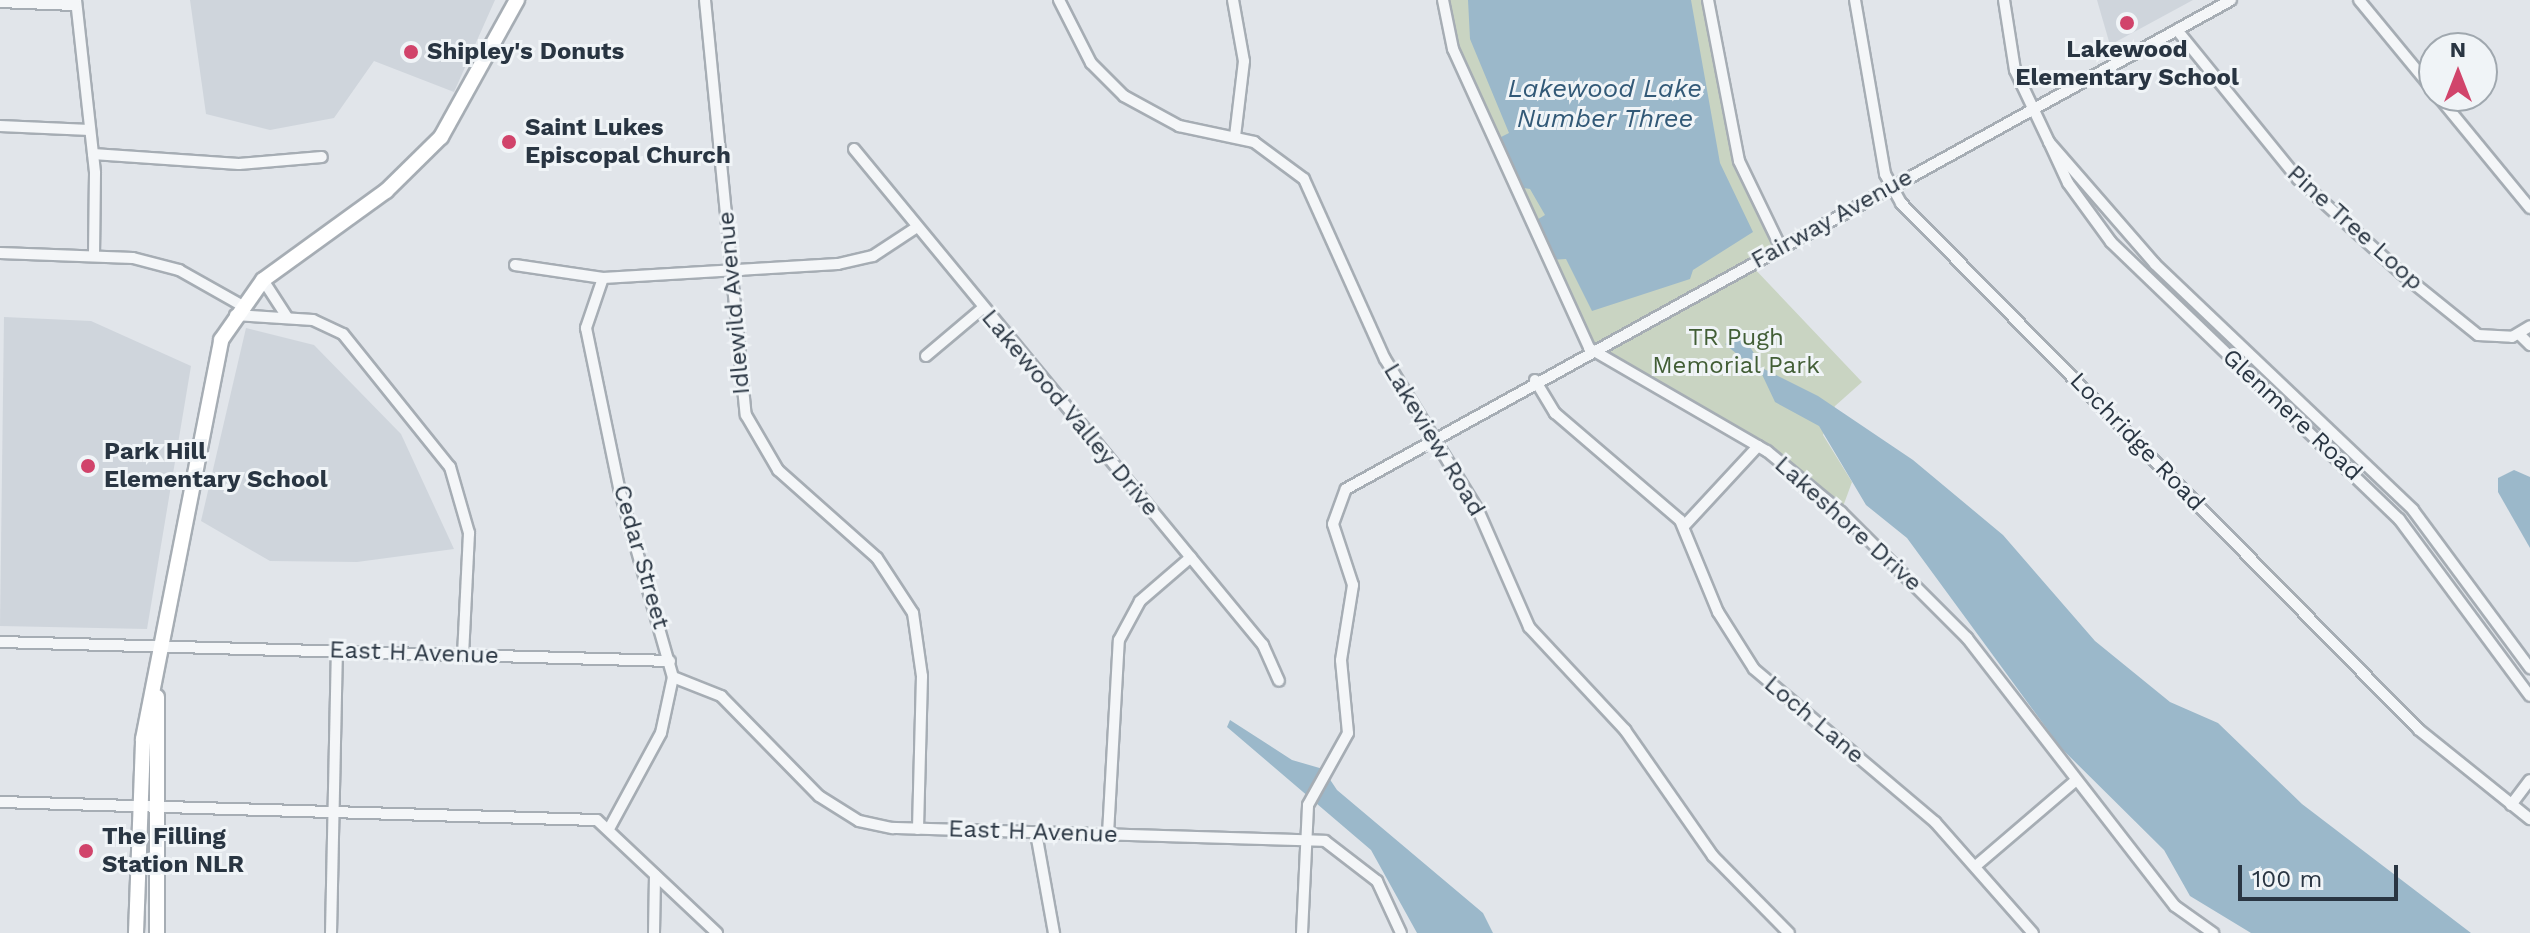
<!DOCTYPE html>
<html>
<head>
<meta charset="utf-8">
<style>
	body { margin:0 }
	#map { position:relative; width:2530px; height:933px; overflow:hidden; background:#e1e5ea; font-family:"Work Sans",sans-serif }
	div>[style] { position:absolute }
	.built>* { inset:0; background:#cfd5dc }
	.green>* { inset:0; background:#c9d4c2 }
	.water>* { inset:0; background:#9bb8ca }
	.roads { filter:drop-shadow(2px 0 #a6adb4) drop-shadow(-2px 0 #a6adb4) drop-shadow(0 2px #a6adb4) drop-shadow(0 -2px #a6adb4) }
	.minor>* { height:10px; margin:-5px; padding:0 5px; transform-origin:5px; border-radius:5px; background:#f4f6f8 }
	.major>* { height:14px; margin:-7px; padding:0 7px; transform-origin:7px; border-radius:7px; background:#fff }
	.dots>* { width:22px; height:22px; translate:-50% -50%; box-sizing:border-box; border:4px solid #f0f4f7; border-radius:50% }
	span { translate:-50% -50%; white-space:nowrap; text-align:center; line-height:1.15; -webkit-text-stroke:6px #f0f4f7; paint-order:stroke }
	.poi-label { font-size:24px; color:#293542; font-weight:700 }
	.left { translate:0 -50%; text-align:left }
	.street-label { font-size:24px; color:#293542 }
	.park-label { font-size:24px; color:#425e36 }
	.water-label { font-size:26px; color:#325977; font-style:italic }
	.north { position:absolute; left:2418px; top:32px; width:80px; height:80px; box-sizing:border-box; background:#f0f4f7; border:2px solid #a0a8af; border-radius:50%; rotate:0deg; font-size:22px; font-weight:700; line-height:32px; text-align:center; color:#293542 }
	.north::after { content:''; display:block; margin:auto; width:28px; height:36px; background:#d1446b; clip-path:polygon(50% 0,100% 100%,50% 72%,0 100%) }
	.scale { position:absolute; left:2238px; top:865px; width:160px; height:36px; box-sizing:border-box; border:4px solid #293542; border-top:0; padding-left:10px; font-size:24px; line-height:28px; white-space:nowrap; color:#293542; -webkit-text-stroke:6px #f0f4f7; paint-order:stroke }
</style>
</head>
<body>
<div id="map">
	<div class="built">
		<div style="clip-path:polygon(190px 0,495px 0,454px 92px,374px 61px,334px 118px,270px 130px,206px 114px)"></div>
		<div style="clip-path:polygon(2097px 0,2193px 0,2110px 45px)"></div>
		<div style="clip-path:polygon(4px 317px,91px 321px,191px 366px,147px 629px,0 626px)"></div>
		<div style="clip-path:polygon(246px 328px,314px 345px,401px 434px,454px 549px,357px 562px,270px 561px,201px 521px)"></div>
	</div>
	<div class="green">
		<div style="clip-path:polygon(1439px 0,1709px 0,1727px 117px,1753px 196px,1781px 248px,1751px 265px,1862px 382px,1835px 406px,1823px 435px,1852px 482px,1841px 512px,1786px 465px,1589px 348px,1515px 193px)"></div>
	</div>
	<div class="water">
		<div style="clip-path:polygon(1468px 0,1691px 0,1720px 163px,1753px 232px,1693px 270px,1690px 279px,1592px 311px,1566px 259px,1550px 260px,1535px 221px,1545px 215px,1530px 189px,1518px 187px,1499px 138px,1509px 133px,1470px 39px)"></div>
		<div style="clip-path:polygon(1747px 335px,1747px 342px,1760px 363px,1750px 365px,1725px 344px)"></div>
		<div style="clip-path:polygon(1758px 366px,1818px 396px,1913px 460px,2003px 535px,2095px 641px,2170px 702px,2218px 723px,2302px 804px,2471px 933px,2251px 933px,2190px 896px,2164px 850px,2061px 748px,1907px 538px,1866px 505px,1819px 426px,1775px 402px)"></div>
		<div style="clip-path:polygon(2514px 470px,2530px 477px,2530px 548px,2498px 492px,2498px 478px)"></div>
		<div style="clip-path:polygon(1230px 720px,1292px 760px,1323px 769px,1337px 790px,1483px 913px,1493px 933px,1417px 933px,1371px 850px,1227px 727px)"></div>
	</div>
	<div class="roads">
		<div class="minor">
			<div style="left:76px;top:0;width:174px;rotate:83.7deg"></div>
			<div style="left:95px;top:173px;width:82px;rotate:90.7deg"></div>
			<div style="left:705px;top:0;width:417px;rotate:84.4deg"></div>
			<div style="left:746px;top:415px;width:64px;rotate:59.8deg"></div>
			<div style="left:778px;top:470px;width:132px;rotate:41.6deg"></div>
			<div style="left:877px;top:558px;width:66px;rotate:56.8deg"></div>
			<div style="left:913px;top:613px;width:64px;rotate:81.9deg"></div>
			<div style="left:922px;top:676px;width:153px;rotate:91.5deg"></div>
			<div style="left:1059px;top:0;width:71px;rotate:63.1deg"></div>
			<div style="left:1091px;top:63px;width:47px;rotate:45deg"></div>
			<div style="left:1124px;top:96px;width:63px;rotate:28.6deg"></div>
			<div style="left:1179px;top:126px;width:77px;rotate:12deg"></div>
			<div style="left:1254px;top:142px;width:62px;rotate:36.5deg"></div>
			<div style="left:1304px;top:179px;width:197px;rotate:65.8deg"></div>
			<div style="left:1385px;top:359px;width:177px;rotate:58.4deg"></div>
			<div style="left:1478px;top:510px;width:128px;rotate:66.4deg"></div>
			<div style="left:1529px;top:627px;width:141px;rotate:47deg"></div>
			<div style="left:1625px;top:730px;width:154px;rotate:55.1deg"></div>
			<div style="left:1713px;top:856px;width:108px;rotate:45.4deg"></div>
			<div style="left:1233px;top:0;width:62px;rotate:79.8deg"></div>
			<div style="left:1244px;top:61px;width:76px;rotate:96.8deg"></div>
			<div style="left:1443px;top:0;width:50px;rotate:78.5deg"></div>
			<div style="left:1453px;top:49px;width:328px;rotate:65.5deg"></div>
			<div style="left:1589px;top:348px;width:206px;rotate:30.1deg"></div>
			<div style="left:1767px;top:451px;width:96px;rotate:39.5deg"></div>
			<div style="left:1841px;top:512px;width:178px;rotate:45deg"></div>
			<div style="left:1967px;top:638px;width:339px;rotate:52.2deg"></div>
			<div style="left:2175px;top:906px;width:47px;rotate:35.4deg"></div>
			<div style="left:1708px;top:0;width:164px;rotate:79.1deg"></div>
			<div style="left:1739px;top:161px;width:97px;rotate:64.2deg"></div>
			<div style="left:1855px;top:0;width:177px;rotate:80.2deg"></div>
			<div style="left:1885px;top:174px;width:33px;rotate:61deg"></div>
			<div style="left:1901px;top:203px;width:738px;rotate:45.49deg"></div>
			<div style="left:2418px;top:729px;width:144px;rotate:38.8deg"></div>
			<div style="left:2004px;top:0;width:71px;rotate:81.1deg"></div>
			<div style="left:2015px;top:70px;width:80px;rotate:64.7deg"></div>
			<div style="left:2049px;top:142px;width:162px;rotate:49deg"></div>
			<div style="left:2155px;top:264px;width:356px;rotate:43.6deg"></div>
			<div style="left:2413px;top:510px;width:197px;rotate:53.5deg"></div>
			<div style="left:2359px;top:0;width:118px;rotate:50.5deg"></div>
			<div style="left:0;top:2px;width:76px;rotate:2.3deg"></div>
			<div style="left:2177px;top:30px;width:192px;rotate:50.9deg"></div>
			<div style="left:2298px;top:179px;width:139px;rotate:42.4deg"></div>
			<div style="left:2401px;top:273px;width:99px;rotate:38.8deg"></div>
			<div style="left:2478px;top:335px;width:34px;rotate:3deg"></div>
			<div style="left:2512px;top:337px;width:21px;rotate:-31deg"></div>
			<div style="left:2438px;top:96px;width:145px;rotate:50.6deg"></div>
			<div style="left:0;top:126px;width:90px;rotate:2.5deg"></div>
			<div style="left:2049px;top:142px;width:45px;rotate:65.1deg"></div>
			<div style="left:2068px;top:183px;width:73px;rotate:53.9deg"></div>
			<div style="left:2111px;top:242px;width:400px;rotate:43.9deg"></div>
			<div style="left:2399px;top:519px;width:220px;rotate:53.5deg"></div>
			<div style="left:854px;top:149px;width:643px;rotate:50.49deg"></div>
			<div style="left:1263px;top:645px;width:39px;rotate:66deg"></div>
			<div style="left:93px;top:154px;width:146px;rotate:3.9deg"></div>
			<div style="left:239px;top:164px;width:83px;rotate:-4.8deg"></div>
			<div style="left:0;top:253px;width:133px;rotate:2.2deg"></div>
			<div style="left:133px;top:258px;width:48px;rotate:14.6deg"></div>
			<div style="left:179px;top:270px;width:71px;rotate:29.4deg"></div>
			<div style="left:515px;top:265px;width:89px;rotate:8.4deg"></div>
			<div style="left:603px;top:278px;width:235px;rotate:-3.4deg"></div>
			<div style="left:838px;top:264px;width:36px;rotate:-13deg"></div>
			<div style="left:873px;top:256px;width:53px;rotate:-33.4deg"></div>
			<div style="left:603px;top:278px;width:53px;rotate:108.8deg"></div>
			<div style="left:586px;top:328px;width:163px;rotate:78.3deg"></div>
			<div style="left:619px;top:488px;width:197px;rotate:74.1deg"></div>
			<div style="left:673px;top:677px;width:57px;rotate:102.1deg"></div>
			<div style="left:661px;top:733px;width:107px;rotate:118.5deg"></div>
			<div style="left:263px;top:280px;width:44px;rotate:57deg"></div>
			<div style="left:235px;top:315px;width:78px;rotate:3.7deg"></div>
			<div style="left:313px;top:320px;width:33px;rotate:25deg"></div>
			<div style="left:343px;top:334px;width:171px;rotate:51.2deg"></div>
			<div style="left:450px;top:467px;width:69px;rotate:73.9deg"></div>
			<div style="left:469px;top:533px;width:122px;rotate:92.8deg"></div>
			<div style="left:2519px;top:334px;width:16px;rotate:45deg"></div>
			<div style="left:926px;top:356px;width:75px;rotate:-40.1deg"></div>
			<div style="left:1535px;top:380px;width:39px;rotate:59deg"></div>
			<div style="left:1555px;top:413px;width:165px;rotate:40.6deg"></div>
			<div style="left:1680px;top:520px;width:100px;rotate:67.6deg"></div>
			<div style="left:1718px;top:612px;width:67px;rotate:57.7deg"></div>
			<div style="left:1754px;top:669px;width:237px;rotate:40.2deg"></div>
			<div style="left:1935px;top:822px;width:148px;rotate:48.6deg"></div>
			<div style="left:1684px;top:526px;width:109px;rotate:-47.2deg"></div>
			<div style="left:0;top:642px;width:670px;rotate:1.62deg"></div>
			<div style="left:673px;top:677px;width:52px;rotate:21.6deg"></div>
			<div style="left:721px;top:696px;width:140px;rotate:45.6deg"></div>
			<div style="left:819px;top:796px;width:47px;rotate:32deg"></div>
			<div style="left:859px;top:821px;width:35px;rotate:12deg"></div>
			<div style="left:893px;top:828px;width:432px;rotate:1.7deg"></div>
			<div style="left:1325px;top:841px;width:66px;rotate:37.6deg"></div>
			<div style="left:1377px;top:881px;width:57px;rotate:65.2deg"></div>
			<div style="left:0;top:802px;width:597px;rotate:1.73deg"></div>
			<div style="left:597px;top:820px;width:165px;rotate:43.3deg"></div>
			<div style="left:2511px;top:805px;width:31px;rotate:-53deg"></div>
			<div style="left:1036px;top:833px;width:102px;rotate:79.8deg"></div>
			<div style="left:1108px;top:834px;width:194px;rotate:-86.8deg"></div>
			<div style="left:1119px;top:640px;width:44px;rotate:-61.7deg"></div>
			<div style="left:1140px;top:601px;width:67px;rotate:-40.8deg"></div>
			<div style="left:1978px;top:864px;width:126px;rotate:-40.5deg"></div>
			<div style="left:331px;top:933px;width:282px;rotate:-88.8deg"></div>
			<div style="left:654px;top:933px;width:58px;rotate:-89deg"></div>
			<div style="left:1302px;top:933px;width:128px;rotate:-87.3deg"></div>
			<div style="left:1308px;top:805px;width:82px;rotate:-60.9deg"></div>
			<div style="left:1348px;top:733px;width:73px;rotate:-95.5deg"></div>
			<div style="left:1341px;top:660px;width:76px;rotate:-80.9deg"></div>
			<div style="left:1353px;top:585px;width:64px;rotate:-108.2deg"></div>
			<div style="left:1333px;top:524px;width:37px;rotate:-70deg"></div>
			<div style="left:1346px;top:489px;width:1011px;rotate:-28.92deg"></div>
		</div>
		<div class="major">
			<div style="left:136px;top:933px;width:194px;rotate:-87.9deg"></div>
			<div style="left:143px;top:739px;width:407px;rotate:-78.9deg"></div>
			<div style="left:221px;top:340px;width:73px;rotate:-55deg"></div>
			<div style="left:263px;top:280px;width:152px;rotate:-35.9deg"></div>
			<div style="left:386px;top:191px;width:77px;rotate:-44.5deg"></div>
			<div style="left:441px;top:137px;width:157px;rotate:-61deg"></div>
			<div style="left:157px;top:933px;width:236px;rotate:-90deg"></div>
		</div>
	</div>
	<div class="dots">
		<div style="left:2127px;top:23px;background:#d1446b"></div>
		<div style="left:411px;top:52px;background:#d1446b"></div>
		<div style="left:509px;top:142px;background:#d1446b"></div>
		<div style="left:88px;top:466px;background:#d1446b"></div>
		<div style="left:86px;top:851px;background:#d1446b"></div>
	</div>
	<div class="poi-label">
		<span style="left:2127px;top:64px">Lakewood<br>Elementary School</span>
		<span class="left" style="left:427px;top:52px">Shipley's Donuts</span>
		<span class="left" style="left:525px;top:142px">Saint Lukes<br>Episcopal Church</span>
		<span class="left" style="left:104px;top:466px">Park Hill<br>Elementary School</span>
		<span class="left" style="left:102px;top:851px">The Filling<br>Station NLR</span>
	</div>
	<div class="street-label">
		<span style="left:1832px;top:219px;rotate:-29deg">Fairway Avenue</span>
		<span style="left:2355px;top:228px;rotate:42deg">Pine Tree Loop</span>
		<span style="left:734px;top:303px;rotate:-95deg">Idlewild Avenue</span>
		<span style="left:1070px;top:413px;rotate:50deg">Lakewood Valley Drive</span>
		<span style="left:2292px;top:415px;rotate:43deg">Glenmere Road</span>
		<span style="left:1434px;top:440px;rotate:59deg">Lakeview Road</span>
		<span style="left:2137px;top:442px;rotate:46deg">Lochridge Road</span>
		<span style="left:1848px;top:524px;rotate:42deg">Lakeshore Drive</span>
		<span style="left:641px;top:557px;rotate:74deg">Cedar Street</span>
		<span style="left:414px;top:653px;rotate:2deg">East H Avenue</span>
		<span style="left:1814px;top:720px;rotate:40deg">Loch Lane</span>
		<span style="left:1033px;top:832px;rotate:2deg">East H Avenue</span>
	</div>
	<div class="park-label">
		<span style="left:1736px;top:352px">TR Pugh<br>Memorial Park</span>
	</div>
	<div class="water-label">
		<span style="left:1605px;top:104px">Lakewood Lake<br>Number Three</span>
	</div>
	<div class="north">N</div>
	<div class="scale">100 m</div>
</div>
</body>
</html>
